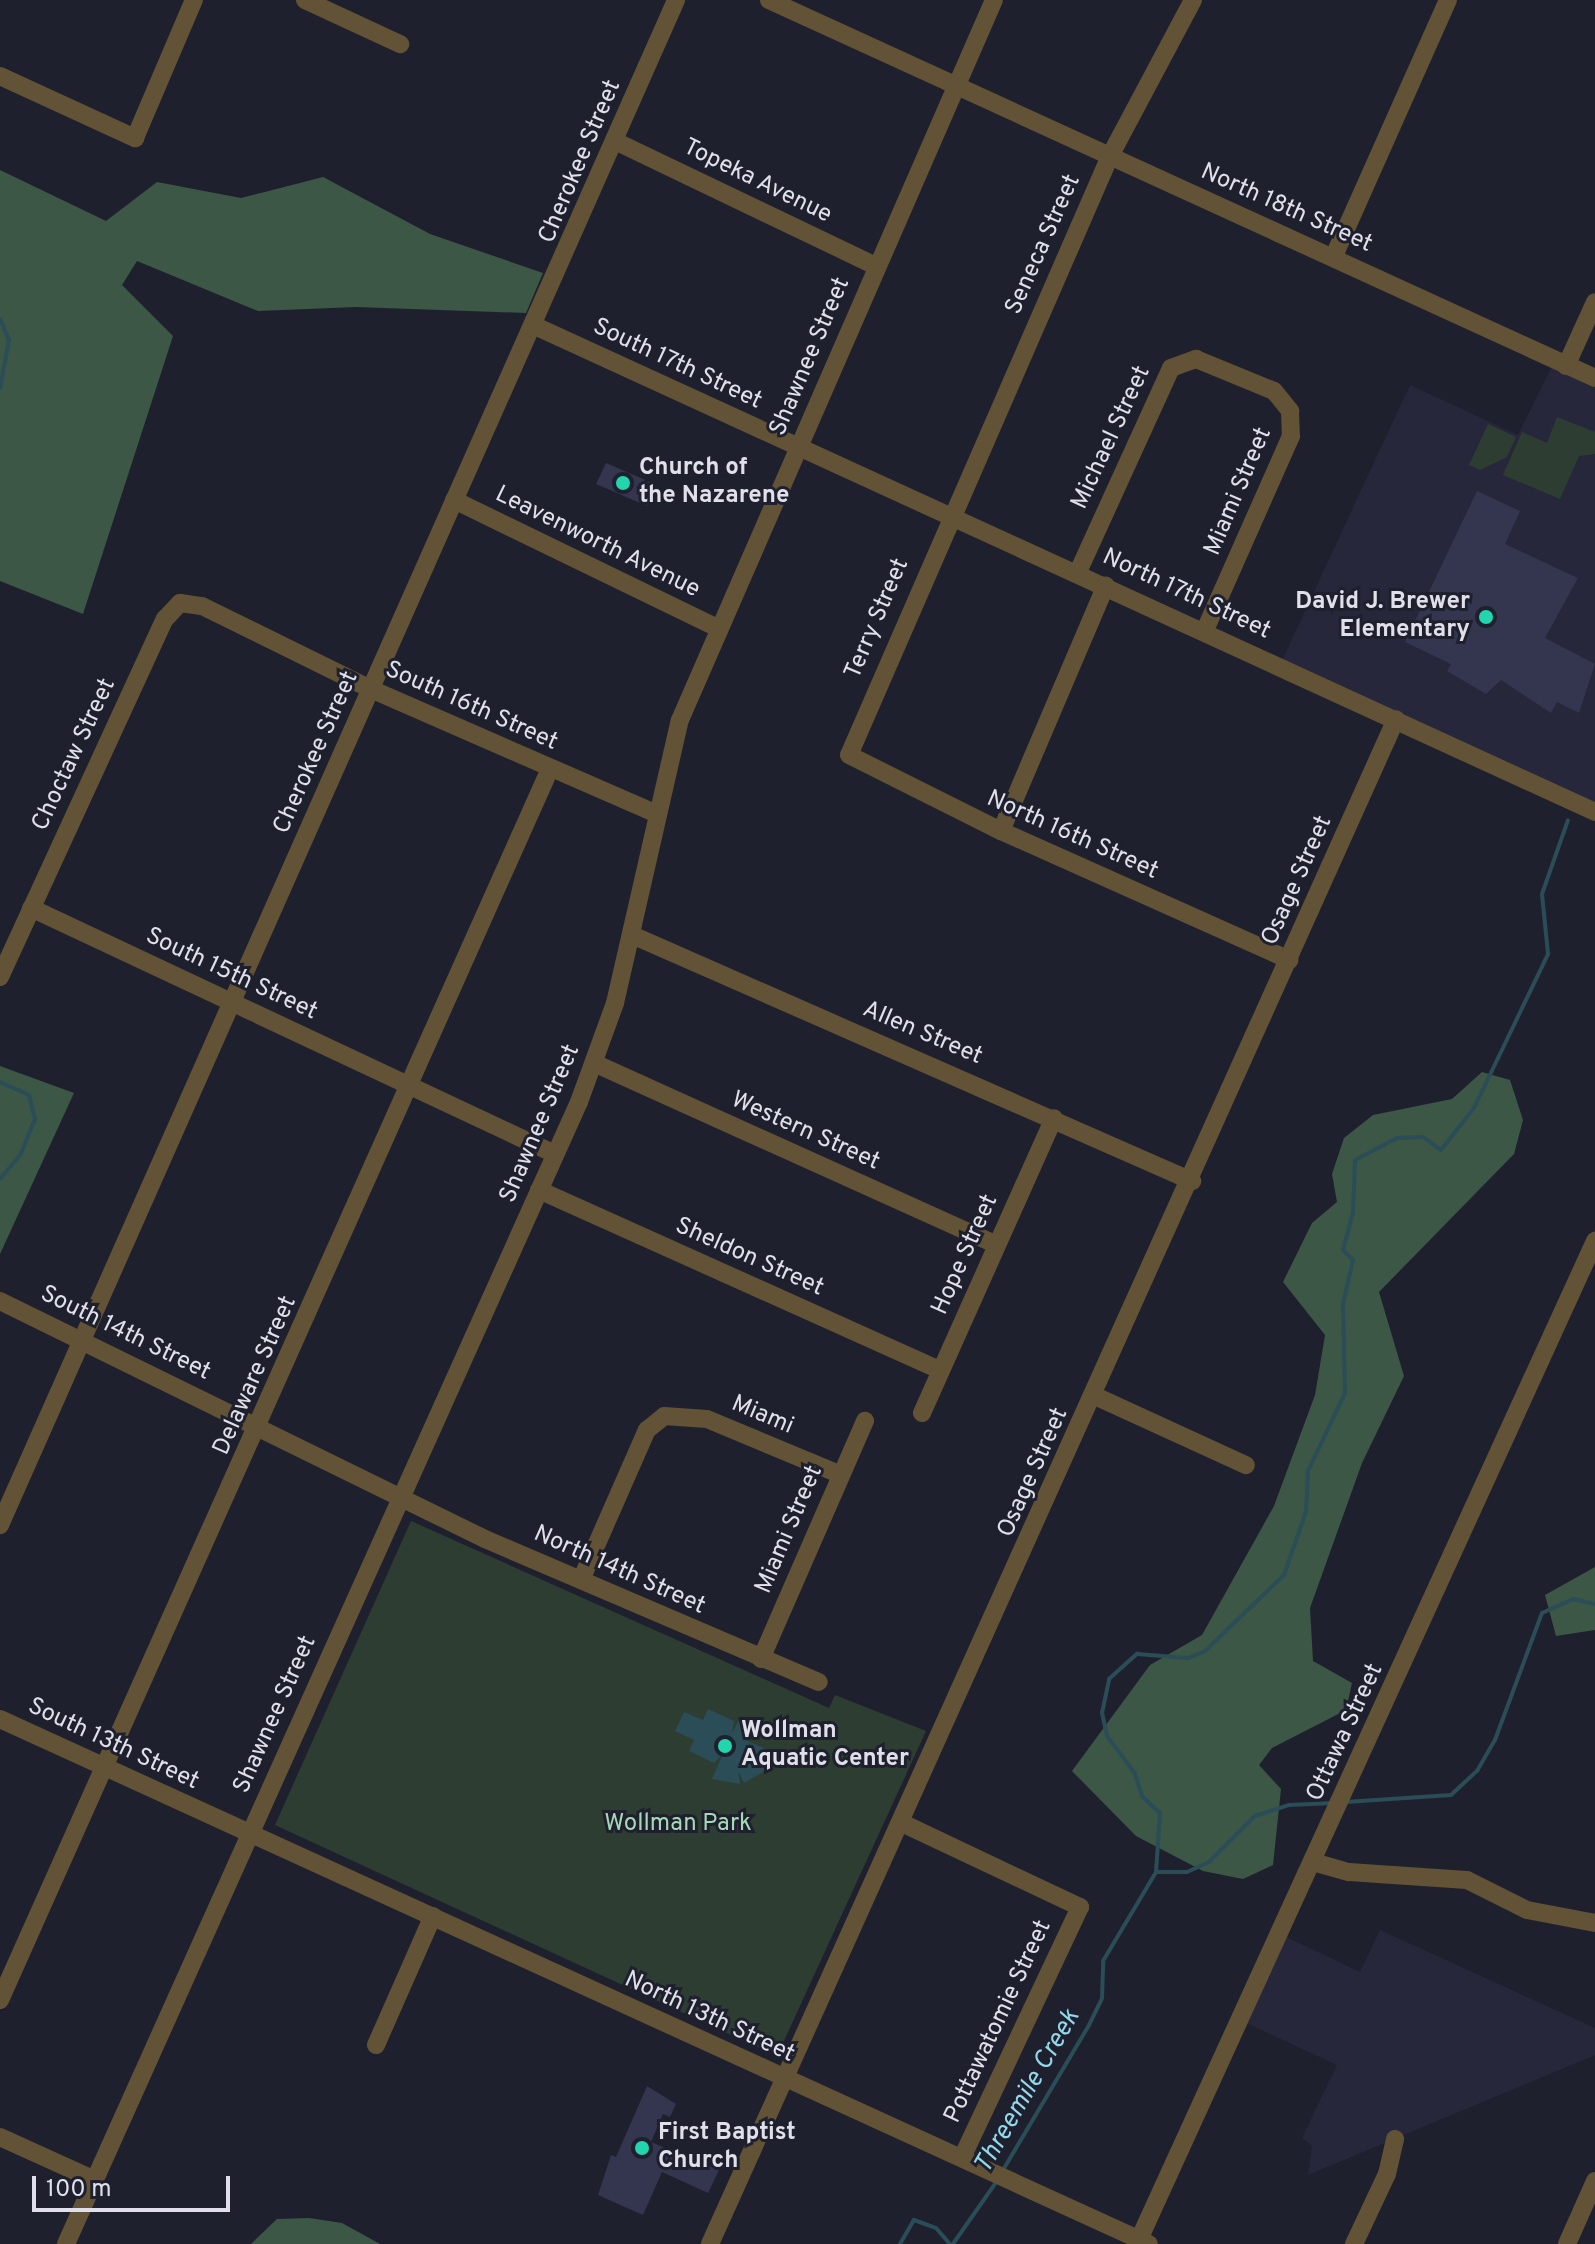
<!DOCTYPE html>
<html>
<head>
<meta charset="utf-8">
<style>
	body { margin:0 }
	#map { position:relative; width:1595px; height:2244px; overflow:hidden; background:#1f202e; font-family:Overpass,sans-serif }
	div>[style] { position:absolute }
	.built>* { inset:0; background:#27273b }
	.green>* { inset:0; background:#2e3d32 }
	.forest>* { inset:0; background:#3c5745 }
	.water>* { inset:0; background:#2a4d57 }
	.stream>* { height:4px; margin:-2px; padding:0 2px; transform-origin:2px; border-radius:2px; background:#2a4d57 }
	.building>* { inset:0; background:#34354e }
	.minor>* { height:18px; margin:-9px; padding:0 9px; transform-origin:9px; border-radius:9px; background:#625236 }
	.dots>* { width:22px; height:22px; translate:-50% -50%; box-sizing:border-box; border:4px solid #1f202e; border-radius:50% }
	span { translate:-50% -50%; white-space:nowrap; text-align:center; line-height:1.15; -webkit-text-stroke:6px #1f202e; paint-order:stroke }
	.street-label { font-size:24px; color:#dfe0e9 }
	.poi-label { font-size:24px; color:#dfe0e9; font-weight:700 }
	.left { translate:0 -50%; text-align:left }
	.right { translate:-100% -50%; text-align:right }
	.park-label { font-size:24px; color:#a5d9b5 }
	.water-label { font-size:26px; color:#92d7ea; font-style:italic }
	.scale { position:absolute; left:32px; top:2176px; width:198px; height:36px; box-sizing:border-box; border:4px solid #dfe0e9; border-top:0; padding-left:10px; font-size:24px; line-height:28px; white-space:nowrap; color:#dfe0e9; -webkit-text-stroke:6px #1f202e; paint-order:stroke }
</style>
</head>
<body>
<div id="map">
	<div class="built">
		<div style="clip-path:polygon(1555px 360px,1595px 378px,1595px 811px,1280px 665px,1410px 385px,1518px 435px)"></div>
		<div style="clip-path:polygon(1380px 1930px,1595px 2028px,1595px 2055px,1308px 2175px,1312px 2146px,1302px 2138px,1337px 2065px,1240px 2020px,1280px 1934px,1360px 1972px)"></div>
	</div>
	<div class="green">
		<div style="clip-path:polygon(1557px 417px,1595px 432px,1595px 454px,1579px 456px,1560px 499px,1503px 475px,1522px 432px,1547px 443px)"></div>
		<div style="clip-path:polygon(1488px 424px,1516px 437px,1507px 457px,1480px 470px,1469px 465px)"></div>
		<div style="clip-path:polygon(411px 1521px,829px 1708px,835px 1695px,926px 1731px,777px 2056px,275px 1825px)"></div>
	</div>
	<div class="forest">
		<div style="clip-path:polygon(0 170px,106px 221px,157px 182px,241px 198px,323px 177px,430px 234px,543px 273px,526px 313px,356px 307px,258px 311px,137px 261px,122px 285px,173px 336px,83px 614px,0 581px)"></div>
		<div style="clip-path:polygon(0 1066px,74px 1093px,0 1254px)"></div>
		<div style="clip-path:polygon(1482px 1072px,1510px 1080px,1523px 1120px,1514px 1154px,1379px 1292px,1404px 1376px,1362px 1463px,1310px 1608px,1313px 1661px,1352px 1683px,1346px 1710px,1272px 1748px,1259px 1765px,1281px 1789px,1273px 1865px,1243px 1879px,1203px 1871px,1136px 1836px,1072px 1771px,1150px 1665px,1202px 1635px,1274px 1506px,1315px 1395px,1325px 1335px,1283px 1282px,1312px 1223px,1337px 1202px,1332px 1174px,1344px 1138px,1373px 1115px,1452px 1099px)"></div>
		<div style="clip-path:polygon(1595px 1567px,1595px 1630px,1556px 1636px,1545px 1595px)"></div>
		<div style="clip-path:polygon(309px 2218px,342px 2223px,380px 2244px,251px 2244px,277px 2219px)"></div>
	</div>
	<div class="water">
		<div style="clip-path:polygon(708px 1709px,734px 1721px,732px 1733px,739px 1720px,752px 1726px,746px 1740px,779px 1755px,770px 1768px,744px 1783px,738px 1771px,740px 1784px,712px 1779px,723px 1754px,714px 1763px,689px 1751px,694px 1740px,675px 1731px,684px 1712px,703px 1720px)"></div>
	</div>
	<div class="stream">
		<div style="left:0;top:319px;width:23px;rotate:67deg"></div>
		<div style="left:9px;top:340px;width:49px;rotate:100.6deg"></div>
		<div style="left:0;top:1082px;width:32px;rotate:24deg"></div>
		<div style="left:29px;top:1095px;width:25px;rotate:76deg"></div>
		<div style="left:35px;top:1119px;width:38px;rotate:112deg"></div>
		<div style="left:21px;top:1154px;width:33px;rotate:130deg"></div>
		<div style="left:1346px;top:1802px;width:105px;rotate:-3.8deg"></div>
		<div style="left:1451px;top:1795px;width:35px;rotate:-43deg"></div>
		<div style="left:1477px;top:1771px;width:36px;rotate:-60deg"></div>
		<div style="left:1495px;top:1740px;width:135px;rotate:-69.7deg"></div>
		<div style="left:1542px;top:1613px;width:34px;rotate:-24deg"></div>
		<div style="left:1573px;top:1599px;width:23px;rotate:13deg"></div>
		<div style="left:1156px;top:1872px;width:59px;rotate:-86.1deg"></div>
		<div style="left:1160px;top:1813px;width:25px;rotate:-137deg"></div>
		<div style="left:1142px;top:1796px;width:25px;rotate:-108deg"></div>
		<div style="left:1134px;top:1772px;width:45px;rotate:-126.9deg"></div>
		<div style="left:1107px;top:1736px;width:24px;rotate:-102deg"></div>
		<div style="left:1102px;top:1713px;width:35px;rotate:-78deg"></div>
		<div style="left:1109px;top:1679px;width:38px;rotate:-42deg"></div>
		<div style="left:1137px;top:1654px;width:51px;rotate:4.5deg"></div>
		<div style="left:1188px;top:1658px;width:18px;rotate:-22deg"></div>
		<div style="left:1205px;top:1651px;width:110px;rotate:-43.9deg"></div>
		<div style="left:1284px;top:1575px;width:67px;rotate:-70.8deg"></div>
		<div style="left:1306px;top:1512px;width:41px;rotate:-87.2deg"></div>
		<div style="left:1308px;top:1471px;width:86px;rotate:-64.6deg"></div>
		<div style="left:1345px;top:1393px;width:89px;rotate:-91.3deg"></div>
		<div style="left:1343px;top:1304px;width:45px;rotate:-77.2deg"></div>
		<div style="left:1353px;top:1260px;width:14px;rotate:-135deg"></div>
		<div style="left:1343px;top:1250px;width:38px;rotate:-75deg"></div>
		<div style="left:1353px;top:1213px;width:53px;rotate:-87.8deg"></div>
		<div style="left:1355px;top:1160px;width:47px;rotate:-27.6deg"></div>
		<div style="left:1397px;top:1138px;width:26px;rotate:-2deg"></div>
		<div style="left:1423px;top:1137px;width:22px;rotate:36deg"></div>
		<div style="left:1441px;top:1150px;width:53px;rotate:-51.8deg"></div>
		<div style="left:1474px;top:1108px;width:171px;rotate:-64.3deg"></div>
		<div style="left:1548px;top:954px;width:60px;rotate:-95.7deg"></div>
		<div style="left:1542px;top:894px;width:78px;rotate:-70.6deg"></div>
		<div style="left:1003px;top:2170px;width:169px;rotate:-59.3deg"></div>
		<div style="left:1089px;top:2025px;width:30px;rotate:-64deg"></div>
		<div style="left:1102px;top:1998px;width:37px;rotate:-88deg"></div>
		<div style="left:1103px;top:1961px;width:104px;rotate:-59.2deg"></div>
		<div style="left:1156px;top:1872px;width:31px"></div>
		<div style="left:1187px;top:1872px;width:24px;rotate:-24deg"></div>
		<div style="left:1209px;top:1862px;width:65px;rotate:-45deg"></div>
		<div style="left:1255px;top:1816px;width:36px;rotate:-18deg"></div>
		<div style="left:1289px;top:1805px;width:44px;rotate:-2.6deg"></div>
		<div style="left:900px;top:2244px;width:28px;rotate:-60deg"></div>
		<div style="left:914px;top:2220px;width:23px;rotate:20deg"></div>
		<div style="left:936px;top:2228px;width:21px;rotate:49deg"></div>
		<div style="left:953px;top:2244px;width:77px;rotate:-55.1deg"></div>
	</div>
	<div class="building">
		<div style="clip-path:polygon(606px 463px,650px 482px,654px 489px,647px 506px,596px 484px)"></div>
		<div style="clip-path:polygon(1477px 491px,1520px 511px,1505px 544px,1578px 578px,1545px 638px,1595px 664px,1579px 713px,1557px 702px,1551px 713px,1501px 680px,1486px 694px,1447px 671px,1451px 664px,1405px 642px)"></div>
		<div style="clip-path:polygon(647px 2086px,676px 2104px,670px 2117px,663px 2114px,651px 2142px,719px 2170px,708px 2193px,662px 2172px,643px 2215px,598px 2195px,611px 2155px,616px 2157px)"></div>
	</div>
	<div class="minor">
		<div style="left:305px;top:0;width:105px;rotate:24.9deg"></div>
		<div style="left:769px;top:0;width:908px;rotate:24.59deg"></div>
		<div style="left:1193px;top:0;width:177px;rotate:118deg"></div>
		<div style="left:1110px;top:156px;width:653px;rotate:113.54deg"></div>
		<div style="left:849px;top:755px;width:170px;rotate:26.6deg"></div>
		<div style="left:1001px;top:831px;width:316px;rotate:24.1deg"></div>
		<div style="left:0;top:76px;width:149px;rotate:24.7deg"></div>
		<div style="left:135px;top:138px;width:150px;rotate:-66.9deg"></div>
		<div style="left:617px;top:142px;width:287px;rotate:25.6deg"></div>
		<div style="left:1334px;top:256px;width:280px;rotate:-66deg"></div>
		<div style="left:535px;top:326px;width:1166px;rotate:24.63deg"></div>
		<div style="left:1566px;top:366px;width:70px;rotate:-65.6deg"></div>
		<div style="left:454px;top:500px;width:293px;rotate:25.9deg"></div>
		<div style="left:1078px;top:572px;width:224px;rotate:-65.5deg"></div>
		<div style="left:1171px;top:368px;width:27px;rotate:-20deg"></div>
		<div style="left:1196px;top:359px;width:84px;rotate:22.3deg"></div>
		<div style="left:1274px;top:391px;width:26px;rotate:51deg"></div>
		<div style="left:1290px;top:411px;width:25px;rotate:88deg"></div>
		<div style="left:1291px;top:436px;width:212px;rotate:113.9deg"></div>
		<div style="left:1001px;top:831px;width:267px;rotate:-66.9deg"></div>
		<div style="left:31px;top:908px;width:579px;rotate:25.15deg"></div>
		<div style="left:632px;top:935px;width:612px;rotate:23.72deg"></div>
		<div style="left:0;top:977px;width:394px;rotate:-65.3deg"></div>
		<div style="left:165px;top:619px;width:22px;rotate:-47deg"></div>
		<div style="left:180px;top:603px;width:22px;rotate:8deg"></div>
		<div style="left:202px;top:606px;width:191px;rotate:26.2deg"></div>
		<div style="left:373px;top:690px;width:310px;rotate:23.6deg"></div>
		<div style="left:594px;top:1063px;width:442px;rotate:24.3deg"></div>
		<div style="left:539px;top:1190px;width:440px;rotate:24.2deg"></div>
		<div style="left:0;top:1301px;width:540px;rotate:26.14deg"></div>
		<div style="left:485px;top:1539px;width:363px;rotate:23.2deg"></div>
		<div style="left:1095px;top:1396px;width:166px;rotate:24.6deg"></div>
		<div style="left:922px;top:1413px;width:323px;rotate:-65.9deg"></div>
		<div style="left:0;top:1525px;width:1668px;rotate:-66.09deg"></div>
		<div style="left:581px;top:1580px;width:164px;rotate:-66.3deg"></div>
		<div style="left:647px;top:1430px;width:22px;rotate:-39deg"></div>
		<div style="left:664px;top:1416px;width:43px;rotate:4deg"></div>
		<div style="left:707px;top:1419px;width:143px;rotate:22.6deg"></div>
		<div style="left:761px;top:1659px;width:260px;rotate:-66.4deg"></div>
		<div style="left:0;top:1719px;width:1263px;rotate:24.56deg"></div>
		<div style="left:902px;top:1823px;width:197px;rotate:25.3deg"></div>
		<div style="left:1080px;top:1907px;width:277px;rotate:115.2deg"></div>
		<div style="left:1313px;top:1862px;width:37px;rotate:16deg"></div>
		<div style="left:1349px;top:1872px;width:118px;rotate:3.9deg"></div>
		<div style="left:1467px;top:1880px;width:67px;rotate:26.6deg"></div>
		<div style="left:1527px;top:1910px;width:69px;rotate:10.8deg"></div>
		<div style="left:0;top:2000px;width:1348px;rotate:-65.93deg"></div>
		<div style="left:376px;top:2045px;width:141px;rotate:-66.2deg"></div>
		<div style="left:0;top:2137px;width:104px;rotate:24.4deg"></div>
		<div style="left:66px;top:2244px;width:1252px;rotate:-65.81deg"></div>
		<div style="left:579px;top:1102px;width:105px;rotate:-70deg"></div>
		<div style="left:615px;top:1003px;width:290px;rotate:-77.1deg"></div>
		<div style="left:680px;top:720px;width:785px;rotate:-66.44deg"></div>
		<div style="left:710px;top:2244px;width:1672px;rotate:-65.78deg"></div>
		<div style="left:1137px;top:2244px;width:1103px;rotate:-65.46deg"></div>
		<div style="left:1354px;top:2244px;width:77px;rotate:-64.8deg"></div>
		<div style="left:1387px;top:2174px;width:36px;rotate:-77deg"></div>
		<div style="left:1567px;top:2244px;width:69px;rotate:-66deg"></div>
	</div>
	<div class="dots">
		<div style="left:623px;top:483px;background:#23d5af"></div>
		<div style="left:1486px;top:617px;background:#23d5af"></div>
		<div style="left:725px;top:1746px;background:#23d5af"></div>
		<div style="left:642px;top:2148px;background:#23d5af"></div>
	</div>
	<div class="street-label">
		<span style="left:581px;top:162px;rotate:-67deg">Cherokee Street</span>
		<span style="left:757px;top:182px;rotate:26deg">Topeka Avenue</span>
		<span style="left:1286px;top:209px;rotate:24deg">North 18th Street</span>
		<span style="left:1044px;top:245px;rotate:-66deg">Seneca Street</span>
		<span style="left:811px;top:357px;rotate:-67deg">Shawnee Street</span>
		<span style="left:677px;top:365px;rotate:25deg">South 17th Street</span>
		<span style="left:1112px;top:438px;rotate:-65deg">Michael Street</span>
		<span style="left:1239px;top:492px;rotate:-67deg">Miami Street</span>
		<span style="left:597px;top:543px;rotate:26deg">Leavenworth Avenue</span>
		<span style="left:1186px;top:595px;rotate:25deg">North 17th Street</span>
		<span style="left:878px;top:619px;rotate:-67deg">Terry Street</span>
		<span style="left:471px;top:707px;rotate:24deg">South 16th Street</span>
		<span style="left:317px;top:753px;rotate:-66deg">Cherokee Street</span>
		<span style="left:75px;top:755px;rotate:-65deg">Choctaw Street</span>
		<span style="left:1072px;top:836px;rotate:24deg">North 16th Street</span>
		<span style="left:1298px;top:881px;rotate:-66deg">Osage Street</span>
		<span style="left:231px;top:975px;rotate:25deg">South 15th Street</span>
		<span style="left:922px;top:1034px;rotate:23deg">Allen Street</span>
		<span style="left:541px;top:1124px;rotate:-67deg">Shawnee Street</span>
		<span style="left:805px;top:1132px;rotate:24deg">Western Street</span>
		<span style="left:966px;top:1255px;rotate:-66deg">Hope Street</span>
		<span style="left:749px;top:1258px;rotate:24deg">Sheldon Street</span>
		<span style="left:125px;top:1334px;rotate:26deg">South 14th Street</span>
		<span style="left:256px;top:1376px;rotate:-66deg">Delaware Street</span>
		<span style="left:762px;top:1416px;rotate:23deg">Miami</span>
		<span style="left:1034px;top:1473px;rotate:-66deg">Osage Street</span>
		<span style="left:790px;top:1530px;rotate:-67deg">Miami Street</span>
		<span style="left:619px;top:1571px;rotate:24deg">North 14th Street</span>
		<span style="left:276px;top:1715px;rotate:-66deg">Shawnee Street</span>
		<span style="left:1346px;top:1733px;rotate:-65deg">Ottawa Street</span>
		<span style="left:113px;top:1745px;rotate:25deg">South 13th Street</span>
		<span style="left:709px;top:2018px;rotate:25deg">North 13th Street</span>
		<span style="left:999px;top:2022px;rotate:-65deg">Pottawatomie Street</span>
	</div>
	<div class="poi-label">
		<span class="left" style="left:639px;top:483px">Church of<br>the Nazarene</span>
		<span class="right" style="left:1470px;top:617px">David J. Brewer<br>Elementary</span>
		<span class="left" style="left:741px;top:1746px">Wollman<br>Aquatic Center</span>
		<span class="left" style="left:658px;top:2148px">First Baptist<br>Church</span>
	</div>
	<div class="park-label">
		<span style="left:678px;top:1825px">Wollman Park</span>
	</div>
	<div class="water-label">
		<span style="left:1028px;top:2092px;rotate:-60deg">Threemile Creek</span>
	</div>
	<div class="scale">100 m</div>
</div>
</body>
</html>
